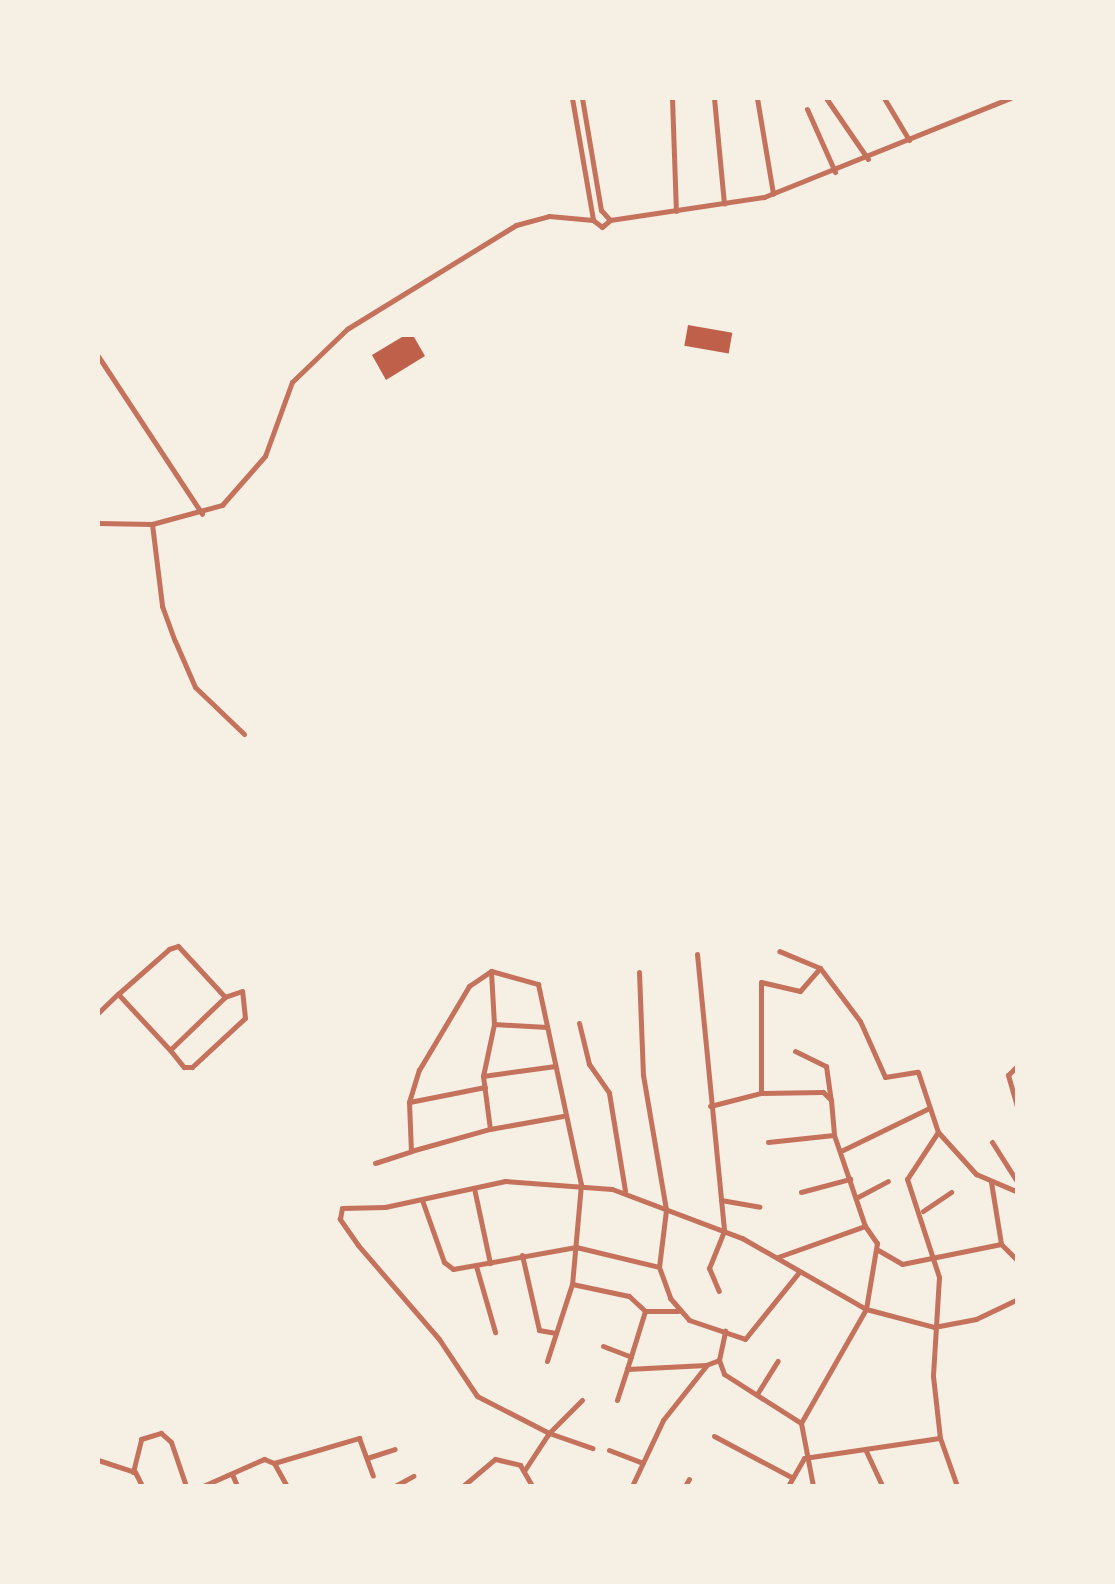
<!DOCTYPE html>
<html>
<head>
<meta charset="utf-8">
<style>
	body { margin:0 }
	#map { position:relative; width:1115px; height:1584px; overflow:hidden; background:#f6efe4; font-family:"Source Sans 3",sans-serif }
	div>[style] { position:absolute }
	.building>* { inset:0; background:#bf614a; transform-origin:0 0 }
	.minor>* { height:5px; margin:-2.5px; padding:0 2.5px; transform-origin:2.5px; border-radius:2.5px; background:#c5725c }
	.tertiary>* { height:5px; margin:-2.5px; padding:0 2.5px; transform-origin:2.5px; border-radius:2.5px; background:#c5725c }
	span { translate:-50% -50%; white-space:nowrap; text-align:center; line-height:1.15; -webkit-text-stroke:8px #f6efe4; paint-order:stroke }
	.frame { position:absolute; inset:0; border:100px solid #f6efe4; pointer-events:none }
</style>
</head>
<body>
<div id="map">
	<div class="building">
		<div style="left:688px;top:325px;width:45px;height:21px;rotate:10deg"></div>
		<div style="clip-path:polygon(402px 337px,414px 337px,425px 356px,386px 380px,372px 355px)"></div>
	</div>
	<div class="minor">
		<div style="left:672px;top:98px;width:113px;rotate:88deg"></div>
		<div style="left:714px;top:98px;width:106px;rotate:84.6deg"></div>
		<div style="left:757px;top:98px;width:97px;rotate:80.5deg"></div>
		<div style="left:826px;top:98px;width:74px;rotate:55.5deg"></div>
		<div style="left:884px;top:98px;width:49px;rotate:59.2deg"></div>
		<div style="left:807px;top:109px;width:69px;rotate:66deg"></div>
		<div style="left:610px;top:220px;width:156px;rotate:-8.5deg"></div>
		<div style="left:764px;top:197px;width:265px;rotate:-21.9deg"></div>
		<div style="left:98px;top:356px;width:189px;rotate:56.6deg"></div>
		<div style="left:98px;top:523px;width:54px;rotate:1.1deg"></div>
		<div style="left:152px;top:524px;width:73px;rotate:-15.2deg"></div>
		<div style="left:222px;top:505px;width:65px;rotate:-48.7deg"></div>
		<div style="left:265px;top:456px;width:79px;rotate:-70deg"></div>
		<div style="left:292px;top:382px;width:76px;rotate:-43.9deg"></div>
		<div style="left:347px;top:329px;width:198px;rotate:-31.6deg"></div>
		<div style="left:516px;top:225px;width:34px;rotate:-15deg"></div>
		<div style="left:549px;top:216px;width:44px;rotate:5.2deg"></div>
		<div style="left:152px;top:524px;width:83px;rotate:83deg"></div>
		<div style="left:162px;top:606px;width:37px;rotate:70deg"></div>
		<div style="left:175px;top:641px;width:50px;rotate:66.5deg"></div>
		<div style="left:195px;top:687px;width:68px;rotate:43.8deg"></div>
		<div style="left:697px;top:954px;width:278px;rotate:84.4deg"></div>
		<div style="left:724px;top:1231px;width:40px;rotate:112deg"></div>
		<div style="left:709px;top:1268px;width:25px;rotate:67deg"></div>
		<div style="left:820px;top:968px;width:66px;rotate:53deg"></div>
		<div style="left:860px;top:1021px;width:61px;rotate:65.9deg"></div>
		<div style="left:885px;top:1077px;width:33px;rotate:-9deg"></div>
		<div style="left:918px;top:1072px;width:63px;rotate:71.6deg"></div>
		<div style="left:938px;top:1132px;width:57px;rotate:47.9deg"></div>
		<div style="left:976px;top:1174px;width:46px;rotate:23.2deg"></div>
		<div style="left:491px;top:972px;width:52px;rotate:86.7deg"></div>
		<div style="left:639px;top:972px;width:103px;rotate:87.8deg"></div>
		<div style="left:643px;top:1075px;width:137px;rotate:80.3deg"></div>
		<div style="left:666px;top:1210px;width:57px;rotate:97deg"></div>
		<div style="left:659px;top:1267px;width:33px;rotate:70deg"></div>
		<div style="left:670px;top:1298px;width:29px;rotate:49deg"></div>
		<div style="left:689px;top:1320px;width:59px;rotate:18.7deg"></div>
		<div style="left:745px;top:1339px;width:86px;rotate:-51.1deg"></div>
		<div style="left:98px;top:1013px;width:28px;rotate:-44deg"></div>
		<div style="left:118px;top:994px;width:68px;rotate:-41.4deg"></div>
		<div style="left:169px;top:949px;width:9px;rotate:-18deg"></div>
		<div style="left:178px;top:946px;width:69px;rotate:47.3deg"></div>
		<div style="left:225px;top:997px;width:76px;rotate:136.1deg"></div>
		<div style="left:170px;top:1050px;width:76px;rotate:-132.9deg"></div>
		<div style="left:579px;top:1023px;width:42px;rotate:76.3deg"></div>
		<div style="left:589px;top:1064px;width:35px;rotate:55deg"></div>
		<div style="left:609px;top:1093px;width:99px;rotate:80.7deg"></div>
		<div style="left:547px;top:1027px;width:53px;rotate:-176.8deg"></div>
		<div style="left:494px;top:1024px;width:53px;rotate:101.9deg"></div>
		<div style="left:483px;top:1076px;width:73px;rotate:-7.9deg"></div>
		<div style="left:170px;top:1050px;width:22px;rotate:51deg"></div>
		<div style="left:184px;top:1067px;width:8px"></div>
		<div style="left:192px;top:1067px;width:72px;rotate:-42.8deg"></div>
		<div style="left:245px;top:1018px;width:27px;rotate:-96deg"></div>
		<div style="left:242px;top:991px;width:18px;rotate:161deg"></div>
		<div style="left:795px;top:1051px;width:34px;rotate:26deg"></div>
		<div style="left:826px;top:1066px;width:34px;rotate:82deg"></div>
		<div style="left:1018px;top:1065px;width:14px;rotate:135deg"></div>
		<div style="left:1008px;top:1075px;width:36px;rotate:74deg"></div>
		<div style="left:483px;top:1076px;width:53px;rotate:82.5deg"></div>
		<div style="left:490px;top:1129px;width:74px;rotate:-10.1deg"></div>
		<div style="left:485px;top:1087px;width:77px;rotate:168.8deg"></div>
		<div style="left:409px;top:1102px;width:49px;rotate:87.7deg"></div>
		<div style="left:411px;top:1151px;width:82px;rotate:-15.6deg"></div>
		<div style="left:761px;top:1093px;width:111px;rotate:-90deg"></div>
		<div style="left:761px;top:982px;width:40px;rotate:13deg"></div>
		<div style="left:800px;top:991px;width:30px;rotate:-49deg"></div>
		<div style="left:820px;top:968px;width:44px;rotate:-157.5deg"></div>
		<div style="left:409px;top:1102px;width:34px;rotate:-73deg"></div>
		<div style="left:419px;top:1070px;width:98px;rotate:-59.2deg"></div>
		<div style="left:469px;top:986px;width:27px;rotate:-34deg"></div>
		<div style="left:491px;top:971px;width:49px;rotate:15.5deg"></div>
		<div style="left:538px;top:984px;width:205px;rotate:77.9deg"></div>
		<div style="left:581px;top:1184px;width:100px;rotate:95.1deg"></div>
		<div style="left:572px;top:1284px;width:81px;rotate:108deg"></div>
		<div style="left:710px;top:1106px;width:53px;rotate:-14.3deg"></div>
		<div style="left:761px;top:1093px;width:62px;rotate:-0.9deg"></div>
		<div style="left:823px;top:1092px;width:11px;rotate:45deg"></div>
		<div style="left:831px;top:1100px;width:35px;rotate:85deg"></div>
		<div style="left:834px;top:1135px;width:96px;rotate:71.2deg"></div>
		<div style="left:865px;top:1226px;width:21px;rotate:55deg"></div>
		<div style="left:877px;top:1243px;width:67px;rotate:99.5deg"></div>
		<div style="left:866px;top:1309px;width:131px;rotate:119.7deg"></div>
		<div style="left:801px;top:1423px;width:64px;rotate:79.2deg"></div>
		<div style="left:938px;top:1132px;width:56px;rotate:123.4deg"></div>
		<div style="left:907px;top:1179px;width:103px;rotate:71.9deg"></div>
		<div style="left:939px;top:1277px;width:99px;rotate:93.5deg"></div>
		<div style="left:933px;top:1376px;width:62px;rotate:83.6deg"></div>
		<div style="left:940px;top:1438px;width:51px;rotate:70.5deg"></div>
		<div style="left:768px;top:1142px;width:66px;rotate:-6.1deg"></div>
		<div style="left:992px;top:1142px;width:49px;rotate:57.6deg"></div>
		<div style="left:843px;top:1150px;width:96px;rotate:-26deg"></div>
		<div style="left:375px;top:1163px;width:38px;rotate:-18deg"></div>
		<div style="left:991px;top:1182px;width:63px;rotate:80.8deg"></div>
		<div style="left:1001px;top:1244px;width:24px;rotate:45deg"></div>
		<div style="left:474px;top:1188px;width:77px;rotate:78deg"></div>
		<div style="left:801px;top:1192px;width:51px;rotate:-14.9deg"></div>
		<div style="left:856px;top:1198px;width:36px;rotate:-28deg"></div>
		<div style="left:422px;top:1200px;width:66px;rotate:70.5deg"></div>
		<div style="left:444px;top:1262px;width:11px;rotate:38deg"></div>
		<div style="left:453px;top:1269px;width:125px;rotate:-10.1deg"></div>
		<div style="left:576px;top:1247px;width:85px;rotate:13.5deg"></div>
		<div style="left:721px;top:1200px;width:39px;rotate:10deg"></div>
		<div style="left:923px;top:1211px;width:34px;rotate:-34deg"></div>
		<div style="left:878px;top:1250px;width:28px;rotate:30deg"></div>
		<div style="left:902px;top:1264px;width:101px;rotate:-11.4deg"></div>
		<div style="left:522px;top:1255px;width:77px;rotate:77.2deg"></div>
		<div style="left:539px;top:1330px;width:17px;rotate:10deg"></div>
		<div style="left:778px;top:1257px;width:92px;rotate:-19.6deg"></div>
		<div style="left:476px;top:1266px;width:69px;rotate:73.9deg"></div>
		<div style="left:572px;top:1284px;width:58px;rotate:11.9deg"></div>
		<div style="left:629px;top:1296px;width:22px;rotate:43deg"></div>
		<div style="left:645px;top:1311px;width:33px"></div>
		<div style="left:645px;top:1311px;width:61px;rotate:107.2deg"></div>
		<div style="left:627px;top:1369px;width:79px;rotate:-2.9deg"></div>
		<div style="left:706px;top:1365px;width:14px;rotate:-21deg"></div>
		<div style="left:719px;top:1360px;width:30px;rotate:-78deg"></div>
		<div style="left:603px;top:1346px;width:30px;rotate:21deg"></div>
		<div style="left:719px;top:1360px;width:15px;rotate:70deg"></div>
		<div style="left:724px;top:1374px;width:91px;rotate:32.5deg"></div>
		<div style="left:757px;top:1394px;width:39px;rotate:-58deg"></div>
		<div style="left:582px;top:1400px;width:47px;rotate:135deg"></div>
		<div style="left:549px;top:1433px;width:46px;rotate:19.2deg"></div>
		<div style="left:617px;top:1400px;width:33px;rotate:-72deg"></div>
		<div style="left:714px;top:1436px;width:89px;rotate:28deg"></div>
		<div style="left:609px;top:1450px;width:36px;rotate:21deg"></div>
		<div style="left:866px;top:1451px;width:38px;rotate:65deg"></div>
		<div style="left:367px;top:1458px;width:29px;rotate:-18deg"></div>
		<div style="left:98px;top:1460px;width:39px;rotate:18deg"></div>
		<div style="left:135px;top:1472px;width:16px;rotate:63deg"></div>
		<div style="left:274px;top:1463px;width:89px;rotate:-16.4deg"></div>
		<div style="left:359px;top:1438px;width:40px;rotate:69.8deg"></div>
		<div style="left:524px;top:1471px;width:45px;rotate:-56.7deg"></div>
		<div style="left:549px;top:1433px;width:81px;rotate:-152.8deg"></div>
		<div style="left:477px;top:1396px;width:69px;rotate:-123.7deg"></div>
		<div style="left:439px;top:1339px;width:124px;rotate:-130.8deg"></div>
		<div style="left:358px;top:1245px;width:32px;rotate:-125deg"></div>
		<div style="left:340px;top:1219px;width:11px;rotate:-80deg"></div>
		<div style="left:342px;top:1208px;width:43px;rotate:-1.3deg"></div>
		<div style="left:385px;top:1207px;width:123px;rotate:-12.2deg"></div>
		<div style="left:505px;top:1181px;width:107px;rotate:4.3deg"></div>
		<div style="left:612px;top:1189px;width:139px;rotate:20.7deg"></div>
		<div style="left:742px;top:1238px;width:143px;rotate:29.8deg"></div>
		<div style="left:866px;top:1309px;width:70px;rotate:14.8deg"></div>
		<div style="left:934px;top:1327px;width:43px;rotate:-10.8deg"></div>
		<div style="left:976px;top:1319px;width:47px;rotate:-25.5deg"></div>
		<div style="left:133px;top:1472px;width:34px;rotate:-76deg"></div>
		<div style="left:141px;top:1439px;width:21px;rotate:-17deg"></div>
		<div style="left:161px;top:1433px;width:13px;rotate:42deg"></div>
		<div style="left:171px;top:1442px;width:46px;rotate:71.2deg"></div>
		<div style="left:232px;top:1474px;width:13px;rotate:67deg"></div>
		<div style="left:203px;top:1486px;width:67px;rotate:-23.9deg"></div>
		<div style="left:264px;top:1459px;width:11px;rotate:22deg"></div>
		<div style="left:274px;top:1463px;width:26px;rotate:61deg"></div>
		<div style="left:395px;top:1486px;width:21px;rotate:-29deg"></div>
		<div style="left:463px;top:1486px;width:42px;rotate:-40.2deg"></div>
		<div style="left:495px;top:1459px;width:26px;rotate:13deg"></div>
		<div style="left:520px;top:1465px;width:24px;rotate:60deg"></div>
		<div style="left:632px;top:1486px;width:73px;rotate:-64.8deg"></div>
		<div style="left:663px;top:1420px;width:69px;rotate:-51.5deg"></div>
		<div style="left:685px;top:1486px;width:8px;rotate:-60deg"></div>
		<div style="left:788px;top:1486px;width:32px;rotate:-60deg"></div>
		<div style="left:804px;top:1458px;width:137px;rotate:-8.4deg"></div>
	</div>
	<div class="tertiary">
		<div style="left:572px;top:98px;width:124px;rotate:80.2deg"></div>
		<div style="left:593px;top:220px;width:11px;rotate:38deg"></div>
		<div style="left:602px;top:227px;width:11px;rotate:-41deg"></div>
		<div style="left:610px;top:220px;width:13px;rotate:-132deg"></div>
		<div style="left:582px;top:98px;width:114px;rotate:80.4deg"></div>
	</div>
	<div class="frame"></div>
</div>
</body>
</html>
